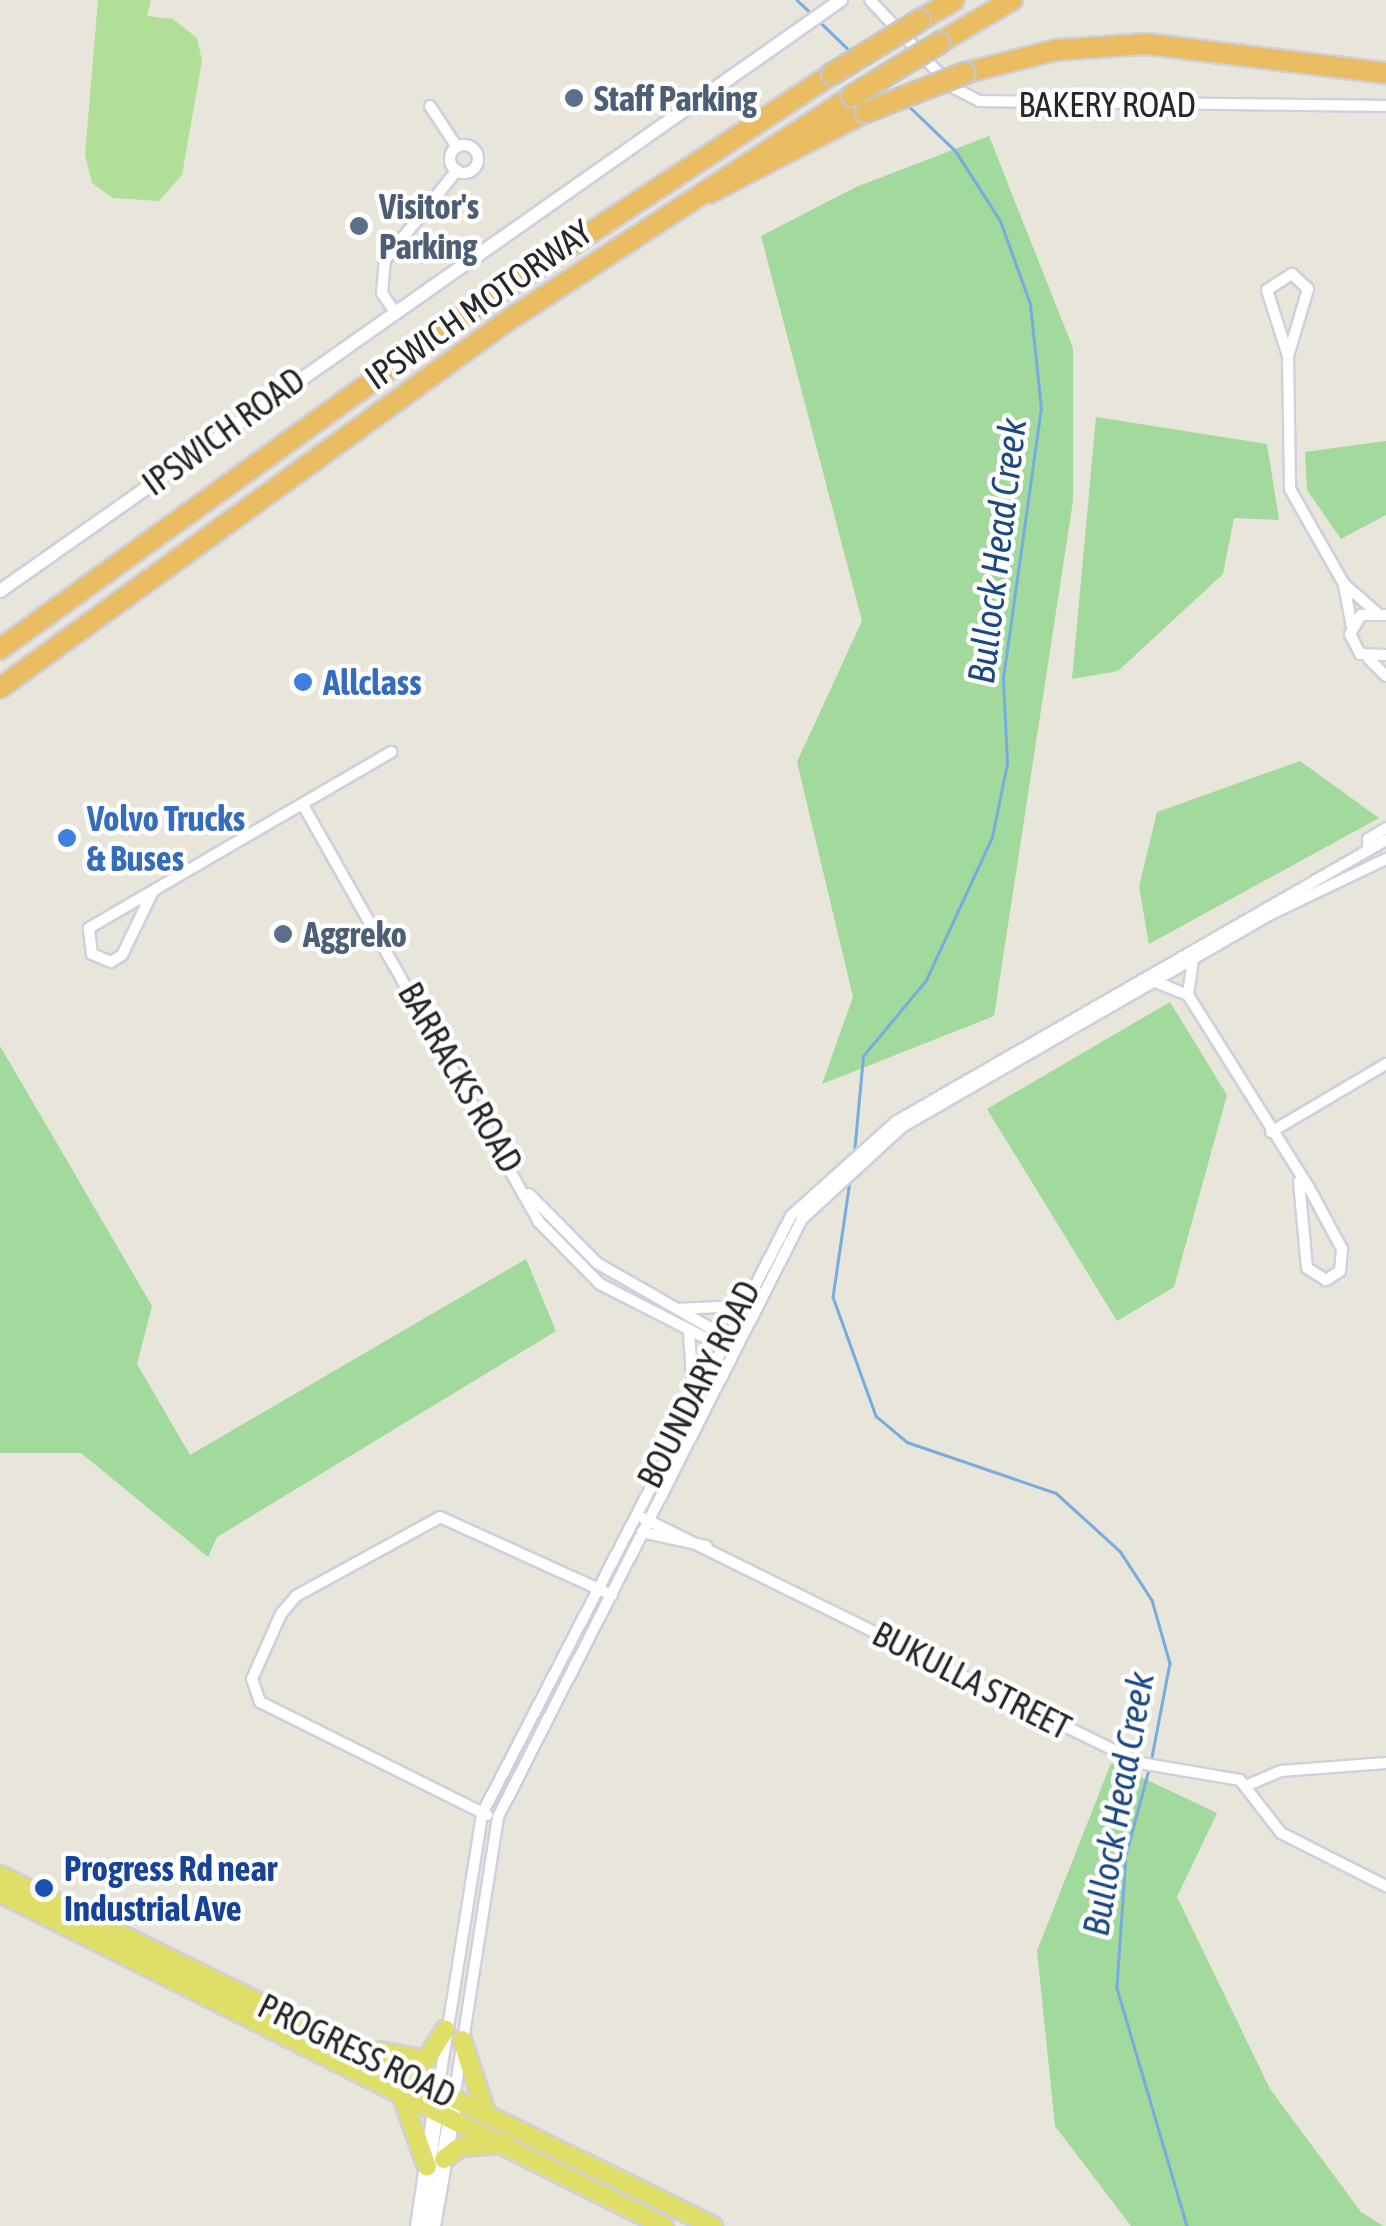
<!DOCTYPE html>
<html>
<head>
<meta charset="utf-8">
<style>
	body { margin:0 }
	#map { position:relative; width:1386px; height:2226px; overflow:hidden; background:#e8e5da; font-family:"Asap Condensed",sans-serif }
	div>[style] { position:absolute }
	.green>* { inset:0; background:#a2d99c }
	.pitch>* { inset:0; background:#b1df98 }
	.stream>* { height:2.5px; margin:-1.25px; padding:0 1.25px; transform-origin:1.25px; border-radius:1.25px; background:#77acdf }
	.roads { filter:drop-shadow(2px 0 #d0cfde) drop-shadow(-2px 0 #d0cfde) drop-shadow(0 2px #d0cfde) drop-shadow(0 -2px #d0cfde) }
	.minor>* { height:10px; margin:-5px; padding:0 5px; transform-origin:5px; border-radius:5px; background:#fff }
	.minor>.ring { margin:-5px; padding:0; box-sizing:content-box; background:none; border:10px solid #fff; border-radius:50% }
	.tertiary>* { height:12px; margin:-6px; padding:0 6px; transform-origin:6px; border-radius:6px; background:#fff }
	.secondary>* { height:15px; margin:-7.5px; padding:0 7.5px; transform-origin:7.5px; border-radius:7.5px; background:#fff }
	.primary>* { height:18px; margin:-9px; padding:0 9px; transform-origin:9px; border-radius:9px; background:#dfdf68 }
	.motorway>* { height:20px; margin:-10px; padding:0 10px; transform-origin:10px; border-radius:10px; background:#eabd62 }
	.bridges { filter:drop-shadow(2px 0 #c7c7c7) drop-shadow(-2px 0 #c7c7c7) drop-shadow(0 2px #c7c7c7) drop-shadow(0 -2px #c7c7c7) }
	.motorway-bridge>* { height:20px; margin:-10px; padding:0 10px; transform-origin:10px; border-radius:10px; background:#eabd62 }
	.dots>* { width:28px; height:28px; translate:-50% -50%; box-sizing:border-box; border:5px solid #fff; border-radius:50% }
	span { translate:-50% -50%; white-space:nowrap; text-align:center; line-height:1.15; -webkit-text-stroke:9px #fff; paint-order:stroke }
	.service-label { font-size:35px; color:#4e5e75; font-weight:700 }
	.left { translate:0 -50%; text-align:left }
	.street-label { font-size:35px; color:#272727 }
	.shop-label { font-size:35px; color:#366cbe; font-weight:700 }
	.transit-label { font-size:35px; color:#164399; font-weight:700 }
	.water-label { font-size:38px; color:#1c4986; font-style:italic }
</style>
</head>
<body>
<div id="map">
	<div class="green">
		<div style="clip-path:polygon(989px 136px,1073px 348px,1073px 501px,994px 1016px,822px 1084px,853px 997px,797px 762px,862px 621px,761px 236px,856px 187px)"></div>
		<div style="clip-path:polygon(1096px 417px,1267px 444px,1279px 520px,1234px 518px,1223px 574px,1118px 671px,1072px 679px)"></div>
		<div style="clip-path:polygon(1386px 441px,1386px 515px,1341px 539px,1307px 490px,1305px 452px)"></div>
		<div style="clip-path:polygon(1300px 761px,1379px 818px,1149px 944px,1139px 887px,1157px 812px)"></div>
		<div style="clip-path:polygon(1170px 1002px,1227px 1095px,1174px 1287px,1117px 1321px,987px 1109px)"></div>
		<div style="clip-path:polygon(0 1046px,152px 1306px,137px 1364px,190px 1455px,526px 1259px,556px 1331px,217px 1537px,208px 1557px,81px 1453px,0 1453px)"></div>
		<div style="clip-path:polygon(1111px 1763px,1217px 1813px,1177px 1897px,1270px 2089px,1361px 2212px,1383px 2226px,1131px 2226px,1055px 2126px,1037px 1951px)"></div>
	</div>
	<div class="pitch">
		<div style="clip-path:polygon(98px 0,151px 0,147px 16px,173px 19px,197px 38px,202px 61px,182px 175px,159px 201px,113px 198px,92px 183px,85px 155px)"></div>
	</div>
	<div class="stream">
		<div style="left:797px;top:0;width:19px;rotate:43deg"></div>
		<div style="left:820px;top:22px;width:42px;rotate:44deg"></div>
		<div style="left:854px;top:1153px;width:97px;rotate:-84.7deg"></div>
		<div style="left:863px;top:1056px;width:99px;rotate:-50.3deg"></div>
		<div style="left:926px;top:980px;width:157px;rotate:-65.2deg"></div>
		<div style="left:992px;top:837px;width:76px;rotate:-78.5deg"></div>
		<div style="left:1007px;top:763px;width:85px;rotate:-92.7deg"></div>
		<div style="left:1003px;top:678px;width:272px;rotate:-82deg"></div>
		<div style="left:1041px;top:409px;width:106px;rotate:-96deg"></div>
		<div style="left:1030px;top:304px;width:88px;rotate:-109.9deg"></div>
		<div style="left:1000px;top:221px;width:83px;rotate:-122.7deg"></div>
		<div style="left:955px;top:151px;width:66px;rotate:-136.2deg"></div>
		<div style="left:850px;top:1181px;width:117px;rotate:98.3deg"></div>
		<div style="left:833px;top:1297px;width:127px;rotate:70.1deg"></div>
		<div style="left:876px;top:1416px;width:40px;rotate:40deg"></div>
		<div style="left:907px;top:1442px;width:157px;rotate:18.9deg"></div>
		<div style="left:1056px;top:1493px;width:86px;rotate:42.2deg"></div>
		<div style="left:1120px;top:1551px;width:59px;rotate:56.9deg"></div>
		<div style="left:1152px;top:1600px;width:66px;rotate:74.1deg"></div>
		<div style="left:1170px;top:1663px;width:102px;rotate:100.8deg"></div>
		<div style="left:1149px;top:1770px;width:88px;rotate:105.1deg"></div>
		<div style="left:1126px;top:1855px;width:133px;rotate:93.9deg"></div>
		<div style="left:1117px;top:1988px;width:248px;rotate:73.6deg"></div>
	</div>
	<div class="roads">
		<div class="minor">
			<div style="left:870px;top:0;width:120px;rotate:46.7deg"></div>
			<div style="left:952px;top:87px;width:30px;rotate:27deg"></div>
			<div style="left:979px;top:101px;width:407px;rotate:0.7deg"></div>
			<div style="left:430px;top:106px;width:49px;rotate:56.6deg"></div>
			<div class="ring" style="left:450px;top:145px;width:18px;height:18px"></div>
			<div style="left:393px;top:309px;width:19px;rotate:-125deg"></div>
			<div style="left:382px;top:293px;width:33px;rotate:-85deg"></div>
			<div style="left:385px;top:260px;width:115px;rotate:-51.3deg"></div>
			<div style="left:1288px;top:356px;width:69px;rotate:-107.7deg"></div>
			<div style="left:1267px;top:290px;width:30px;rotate:-33deg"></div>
			<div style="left:1292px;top:274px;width:22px;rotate:43deg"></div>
			<div style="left:1308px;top:289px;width:70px;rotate:106.6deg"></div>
			<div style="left:1288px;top:356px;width:133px;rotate:89.1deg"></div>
			<div style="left:1290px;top:489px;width:109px;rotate:60.4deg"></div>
			<div style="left:1344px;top:584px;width:43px;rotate:41.2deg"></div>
			<div style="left:1344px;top:585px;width:43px;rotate:79.2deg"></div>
			<div style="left:1386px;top:615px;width:25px;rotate:180deg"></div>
			<div style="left:1361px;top:615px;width:22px;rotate:120deg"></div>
			<div style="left:1350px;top:634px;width:22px;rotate:63deg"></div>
			<div style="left:1360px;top:654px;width:26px;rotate:2deg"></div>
			<div style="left:1369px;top:659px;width:24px;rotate:45deg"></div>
			<div style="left:303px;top:805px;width:478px;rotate:60.5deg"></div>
			<div style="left:538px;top:1221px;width:88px;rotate:45.5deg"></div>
			<div style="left:600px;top:1284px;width:138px;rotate:27.1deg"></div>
			<div style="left:1368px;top:850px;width:11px;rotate:-90deg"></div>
			<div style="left:1368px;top:839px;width:21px;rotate:-31deg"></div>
			<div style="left:153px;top:891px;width:71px;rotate:115.8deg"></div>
			<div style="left:122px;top:955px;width:13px;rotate:148deg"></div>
			<div style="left:111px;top:962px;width:21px;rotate:-157deg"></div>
			<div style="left:92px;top:954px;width:26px;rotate:-97deg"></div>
			<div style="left:89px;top:928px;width:350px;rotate:-30.2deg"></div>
			<div style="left:1153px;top:981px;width:38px;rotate:22deg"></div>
			<div style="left:1188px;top:995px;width:226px;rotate:57.9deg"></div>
			<div style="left:1308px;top:1186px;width:72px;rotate:61.6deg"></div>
			<div style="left:1342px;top:1249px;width:22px;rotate:95deg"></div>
			<div style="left:1340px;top:1271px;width:17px;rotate:147deg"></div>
			<div style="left:1326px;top:1280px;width:22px;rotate:-148deg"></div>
			<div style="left:1307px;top:1268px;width:87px;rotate:-95.3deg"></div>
			<div style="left:1188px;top:995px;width:36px;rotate:-82deg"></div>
			<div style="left:1271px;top:1132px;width:134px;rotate:-30.6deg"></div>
			<div style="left:529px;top:1194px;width:97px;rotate:45.4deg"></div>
			<div style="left:597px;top:1263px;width:151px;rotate:29.8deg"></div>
			<div style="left:678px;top:1309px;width:60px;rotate:-2.9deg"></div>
			<div style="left:689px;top:1333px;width:57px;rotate:86deg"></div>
			<div style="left:643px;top:1518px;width:554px;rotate:26.24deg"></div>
			<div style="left:1140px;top:1763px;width:101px;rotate:9.6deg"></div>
			<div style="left:1240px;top:1780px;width:67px;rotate:52.3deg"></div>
			<div style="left:1281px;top:1833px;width:118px;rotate:26.8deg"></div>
			<div style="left:642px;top:1532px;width:66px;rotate:12.3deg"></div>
			<div style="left:1248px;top:1785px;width:36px;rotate:-23deg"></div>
			<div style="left:1281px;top:1771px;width:105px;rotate:-4.4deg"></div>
			<div style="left:487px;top:1815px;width:254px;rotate:-153.5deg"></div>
			<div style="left:260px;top:1702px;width:24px;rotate:-109deg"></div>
			<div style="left:252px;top:1679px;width:71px;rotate:-66deg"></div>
			<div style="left:281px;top:1614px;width:23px;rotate:-50deg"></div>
			<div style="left:296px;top:1596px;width:164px;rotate:-28.7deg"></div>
			<div style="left:440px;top:1517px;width:189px;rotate:24.4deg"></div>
			<div style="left:438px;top:2090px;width:279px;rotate:-80.9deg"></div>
			<div style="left:482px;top:1814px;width:673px;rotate:-62.67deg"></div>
			<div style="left:791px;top:1216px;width:142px;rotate:-41.9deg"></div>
			<div style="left:897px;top:1121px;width:564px;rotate:-29.88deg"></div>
			<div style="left:454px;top:2098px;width:284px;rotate:-81.1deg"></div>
			<div style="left:498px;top:1817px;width:671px;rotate:-63.05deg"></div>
			<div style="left:802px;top:1219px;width:136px;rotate:-42.6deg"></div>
			<div style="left:902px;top:1127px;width:426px;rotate:-30deg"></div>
			<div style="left:1271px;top:914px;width:127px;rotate:-25.6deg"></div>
		</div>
		<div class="tertiary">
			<div style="left:0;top:591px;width:1028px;rotate:-35.1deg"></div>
		</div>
		<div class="secondary">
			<div style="left:418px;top:2226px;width:137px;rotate:-81.6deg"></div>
			<div style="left:432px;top:2226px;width:130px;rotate:-80.2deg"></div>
		</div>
		<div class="primary">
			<div style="left:0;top:1875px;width:795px;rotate:26.21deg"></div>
			<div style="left:0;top:1893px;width:743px;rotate:26.63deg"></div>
			<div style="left:462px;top:2040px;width:77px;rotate:71.8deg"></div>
			<div style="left:379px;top:2051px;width:48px;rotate:10.8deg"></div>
			<div style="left:426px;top:2060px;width:36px;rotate:-58deg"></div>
			<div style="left:401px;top:2094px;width:77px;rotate:70.4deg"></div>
			<div style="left:444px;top:2159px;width:20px;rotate:-37deg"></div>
			<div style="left:460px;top:2147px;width:45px;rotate:-3.8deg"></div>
		</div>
		<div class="motorway">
			<div style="left:920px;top:20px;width:39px;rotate:-30deg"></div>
			<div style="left:939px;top:43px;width:85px;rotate:-30.5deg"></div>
			<div style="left:965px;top:73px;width:94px;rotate:-14.2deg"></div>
			<div style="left:1056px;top:50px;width:90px;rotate:-3.8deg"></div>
			<div style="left:1146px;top:44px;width:242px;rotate:6.9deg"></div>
			<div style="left:709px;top:193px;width:177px;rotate:-27.3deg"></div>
			<div style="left:0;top:649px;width:562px;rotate:-35.73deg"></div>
			<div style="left:456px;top:321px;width:450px;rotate:-33.3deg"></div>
			<div style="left:0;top:688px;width:626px;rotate:-35.9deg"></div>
			<div style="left:507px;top:321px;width:412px;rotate:-33.1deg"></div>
		</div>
	</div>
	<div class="bridges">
		<div class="motorway-bridge">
			<div style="left:832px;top:74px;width:103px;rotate:-31.5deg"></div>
			<div style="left:852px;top:96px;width:102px;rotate:-31.3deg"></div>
			<div style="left:866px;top:112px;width:106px;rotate:-21.5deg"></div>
		</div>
	</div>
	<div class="dots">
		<div style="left:574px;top:98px;background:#5c6f8a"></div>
		<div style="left:359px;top:226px;background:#5c6f8a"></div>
		<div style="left:303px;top:682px;background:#3f7fe0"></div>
		<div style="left:67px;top:838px;background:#3f7fe0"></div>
		<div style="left:283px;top:934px;background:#5c6f8a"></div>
		<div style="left:44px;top:1888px;background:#1a4fb4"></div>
	</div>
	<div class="service-label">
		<span class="left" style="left:594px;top:98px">Staff Parking</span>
		<span class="left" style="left:379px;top:226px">Visitor's<br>Parking</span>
		<span class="left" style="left:303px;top:934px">Aggreko</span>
	</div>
	<div class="street-label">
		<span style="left:1107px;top:104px">BAKERY ROAD</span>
		<span style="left:478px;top:304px;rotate:-35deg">IPSWICH MOTORWAY</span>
		<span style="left:223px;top:431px;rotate:-36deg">IPSWICH ROAD</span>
		<span style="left:461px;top:1077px;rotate:60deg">BARRACKS ROAD</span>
		<span style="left:698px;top:1384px;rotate:-63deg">BOUNDARY ROAD</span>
		<span style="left:972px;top:1680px;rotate:27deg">BUKULLA STREET</span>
		<span style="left:357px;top:2050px;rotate:26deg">PROGRESS ROAD</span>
	</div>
	<div class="shop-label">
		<span class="left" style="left:323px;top:682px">Allclass</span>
		<span class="left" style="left:87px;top:838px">Volvo Trucks<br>&amp; Buses</span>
	</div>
	<div class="transit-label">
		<span class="left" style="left:64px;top:1888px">Progress Rd near<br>Industrial Ave</span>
	</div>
	<div class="water-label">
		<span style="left:997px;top:551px;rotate:-83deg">Bullock Head Creek</span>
		<span style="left:1118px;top:1804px;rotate:-80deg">Bullock Head Creek</span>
	</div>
</div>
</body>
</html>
